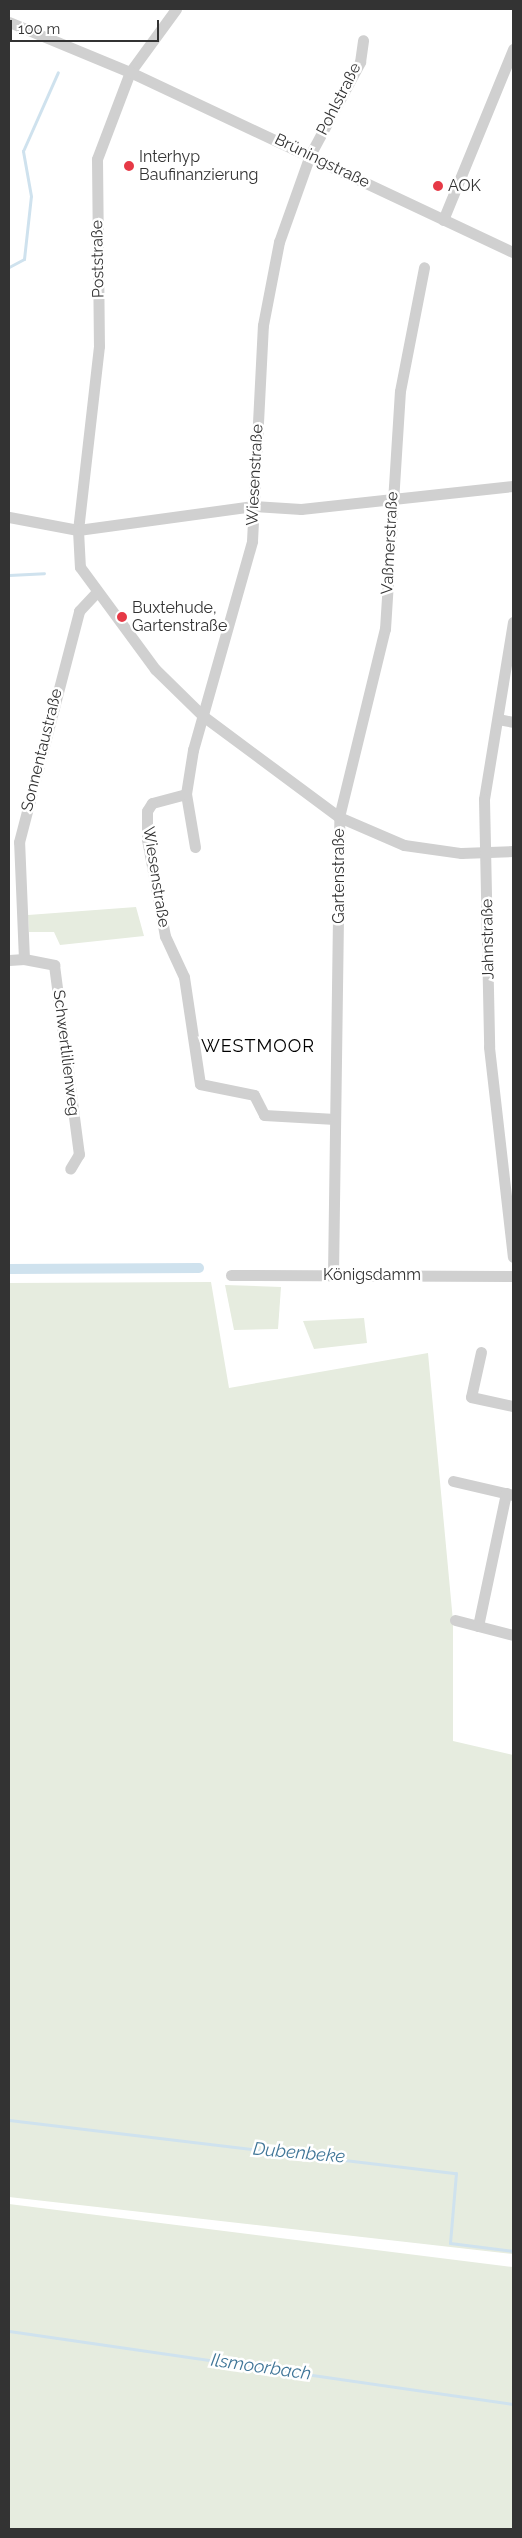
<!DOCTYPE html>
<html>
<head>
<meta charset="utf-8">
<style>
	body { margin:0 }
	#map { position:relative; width:522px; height:2538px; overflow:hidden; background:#fff; font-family:Raleway,sans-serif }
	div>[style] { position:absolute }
	.green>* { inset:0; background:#e6ecdf }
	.stream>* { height:3px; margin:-1.5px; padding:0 1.5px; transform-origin:1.5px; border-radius:1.5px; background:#cfe2ee }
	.canal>* { height:10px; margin:-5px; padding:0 5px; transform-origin:5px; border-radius:5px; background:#cfe2ee }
	.minor>* { height:11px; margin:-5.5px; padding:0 5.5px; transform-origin:5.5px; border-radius:5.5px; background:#d0d0d0 }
	.dots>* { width:14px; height:14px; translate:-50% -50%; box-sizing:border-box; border:2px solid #fff; border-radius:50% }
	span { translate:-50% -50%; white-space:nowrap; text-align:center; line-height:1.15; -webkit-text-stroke:5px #fff; paint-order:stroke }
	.street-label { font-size:16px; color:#333 }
	.poi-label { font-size:16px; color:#333 }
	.left { translate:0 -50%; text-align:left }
	.neighbourhood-label { font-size:18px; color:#000; letter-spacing:1px }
	.water-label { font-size:18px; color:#3f7597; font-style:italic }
	.frame { position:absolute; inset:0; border:10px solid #333; pointer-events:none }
	.scale { position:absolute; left:10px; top:20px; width:149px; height:22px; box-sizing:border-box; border:2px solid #333; border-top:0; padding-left:6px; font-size:15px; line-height:18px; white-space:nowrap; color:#333; -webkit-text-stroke:4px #fff; paint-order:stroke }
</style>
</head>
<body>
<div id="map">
	<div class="green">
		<div style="clip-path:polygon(136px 907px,144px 936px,60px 945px,54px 932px,29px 932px,28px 915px)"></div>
		<div style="clip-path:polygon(211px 1282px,229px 1388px,428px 1353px,453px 1621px,453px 1741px,513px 1755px,513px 2254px,9px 2197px,9px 2121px,29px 2123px,9px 2120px,9px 1283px)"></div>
		<div style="clip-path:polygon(225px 1285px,281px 1287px,278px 1329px,234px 1330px)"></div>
		<div style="clip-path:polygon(364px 1318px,367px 1343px,314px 1349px,303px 1321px)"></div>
		<div style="clip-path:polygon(9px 2204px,513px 2267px,513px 2529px,9px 2529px)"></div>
	</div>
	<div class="stream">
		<div style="left:9px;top:267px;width:17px;rotate:-28deg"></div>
		<div style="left:24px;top:259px;width:63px;rotate:-83.7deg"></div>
		<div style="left:31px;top:196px;width:46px;rotate:-100.1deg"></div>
		<div style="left:23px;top:151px;width:86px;rotate:-66.1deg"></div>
		<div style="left:9px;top:575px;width:35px;rotate:-3deg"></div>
		<div style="left:9px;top:2120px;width:450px;rotate:6.8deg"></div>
		<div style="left:456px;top:2173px;width:70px;rotate:94.9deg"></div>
		<div style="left:450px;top:2243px;width:64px;rotate:7.2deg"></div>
		<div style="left:9px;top:2331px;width:509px;rotate:8.24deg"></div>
	</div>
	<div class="canal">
		<div style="left:9px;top:1269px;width:190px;rotate:-0.3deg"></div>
	</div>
	<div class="minor">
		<div style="left:176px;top:9px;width:78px;rotate:126.1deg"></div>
		<div style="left:130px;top:72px;width:93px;rotate:110.8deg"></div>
		<div style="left:97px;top:159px;width:187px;rotate:89.4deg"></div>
		<div style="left:99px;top:346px;width:185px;rotate:96.5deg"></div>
		<div style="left:78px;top:530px;width:37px;rotate:87deg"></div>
		<div style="left:80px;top:567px;width:127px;rotate:53.7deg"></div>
		<div style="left:155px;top:669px;width:67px;rotate:44.4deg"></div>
		<div style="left:203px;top:716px;width:169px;rotate:36.6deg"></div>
		<div style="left:339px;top:817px;width:71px;rotate:23.3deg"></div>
		<div style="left:404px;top:845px;width:58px;rotate:8deg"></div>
		<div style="left:461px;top:853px;width:52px;rotate:-2.2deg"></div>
		<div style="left:9px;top:22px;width:131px;rotate:22.5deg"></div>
		<div style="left:130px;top:72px;width:423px;rotate:25.2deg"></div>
		<div style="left:443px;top:220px;width:185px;rotate:-67.7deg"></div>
		<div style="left:9px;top:517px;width:70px;rotate:10.7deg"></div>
		<div style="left:78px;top:530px;width:177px;rotate:-7.8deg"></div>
		<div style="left:253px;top:506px;width:48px;rotate:3.6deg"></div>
		<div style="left:301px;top:509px;width:213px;rotate:-6.2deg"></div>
		<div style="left:513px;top:622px;width:179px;rotate:99.3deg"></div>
		<div style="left:484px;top:799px;width:248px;rotate:88.8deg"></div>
		<div style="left:489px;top:1047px;width:211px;rotate:83.5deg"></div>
		<div style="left:498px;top:719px;width:15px;rotate:11deg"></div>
		<div style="left:186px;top:794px;width:35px;rotate:165deg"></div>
		<div style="left:152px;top:803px;width:9px;rotate:122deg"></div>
		<div style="left:147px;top:811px;width:28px;rotate:90deg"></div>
		<div style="left:147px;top:839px;width:99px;rotate:79.5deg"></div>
		<div style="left:165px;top:936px;width:45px;rotate:65.1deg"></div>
		<div style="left:184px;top:977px;width:108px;rotate:81.5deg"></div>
		<div style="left:200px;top:1084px;width:55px;rotate:11.5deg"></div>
		<div style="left:254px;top:1095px;width:22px;rotate:63deg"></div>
		<div style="left:264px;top:1115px;width:71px;rotate:3.2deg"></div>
		<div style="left:195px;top:847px;width:54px;rotate:-99.6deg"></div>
		<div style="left:186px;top:794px;width:45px;rotate:-81deg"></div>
		<div style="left:193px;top:750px;width:217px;rotate:-74.2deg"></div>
		<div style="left:252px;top:541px;width:216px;rotate:-87.1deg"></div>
		<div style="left:263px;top:325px;width:85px;rotate:-79.1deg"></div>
		<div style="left:279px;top:242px;width:92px;rotate:-70.4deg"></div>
		<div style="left:310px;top:155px;width:106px;rotate:-61.7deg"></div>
		<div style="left:360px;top:62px;width:22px;rotate:-82deg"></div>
		<div style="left:24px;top:959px;width:31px;rotate:11deg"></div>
		<div style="left:54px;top:965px;width:191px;rotate:82.5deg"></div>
		<div style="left:79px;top:1154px;width:17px;rotate:121deg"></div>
		<div style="left:9px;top:960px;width:15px;rotate:-4deg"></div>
		<div style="left:24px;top:959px;width:117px;rotate:-92.4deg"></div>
		<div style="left:19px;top:842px;width:239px;rotate:-75.4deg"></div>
		<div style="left:79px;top:611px;width:25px;rotate:-47deg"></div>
		<div style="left:231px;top:1275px;width:282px;rotate:0.2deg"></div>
		<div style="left:333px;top:1275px;width:458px;rotate:-89.2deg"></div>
		<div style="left:339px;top:817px;width:194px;rotate:-76.3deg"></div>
		<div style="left:385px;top:629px;width:238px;rotate:-86.4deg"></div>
		<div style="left:400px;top:391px;width:126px;rotate:-79deg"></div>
		<div style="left:481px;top:1352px;width:46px;rotate:102.5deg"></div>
		<div style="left:471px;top:1397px;width:43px;rotate:12.1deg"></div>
		<div style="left:453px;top:1481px;width:62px;rotate:13.1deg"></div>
		<div style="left:455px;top:1620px;width:60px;rotate:14.5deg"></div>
		<div style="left:478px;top:1626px;width:136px;rotate:-78.1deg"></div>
	</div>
	<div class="dots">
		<div style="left:129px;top:166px;background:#e63946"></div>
		<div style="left:438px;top:186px;background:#e63946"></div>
		<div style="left:122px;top:617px;background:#e63946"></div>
	</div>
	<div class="street-label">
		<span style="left:339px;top:99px;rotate:-63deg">Pohlstraße</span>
		<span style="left:322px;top:161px;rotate:26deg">Brüningstraße</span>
		<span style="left:98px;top:259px;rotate:-91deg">Poststraße</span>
		<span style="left:255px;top:475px;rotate:-87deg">Wiesenstraße</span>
		<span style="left:390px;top:543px;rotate:-87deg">Vaßmerstraße</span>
		<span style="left:42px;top:750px;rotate:-76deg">Sonnentaustraße</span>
		<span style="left:339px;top:876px;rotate:-90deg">Gartenstraße</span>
		<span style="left:156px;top:877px;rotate:81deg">Wiesenstraße</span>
		<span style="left:488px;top:939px;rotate:-91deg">Jahnstraße</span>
		<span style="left:66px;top:1053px;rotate:83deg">Schwertlilienweg</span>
		<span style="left:372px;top:1275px">Königsdamm</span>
	</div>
	<div class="poi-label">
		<span class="left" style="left:139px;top:166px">Interhyp<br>Baufinanzierung</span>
		<span class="left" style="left:448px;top:186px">AOK</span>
		<span class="left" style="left:132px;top:617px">Buxtehude,<br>Gartenstraße</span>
	</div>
	<div class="neighbourhood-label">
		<span style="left:258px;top:1046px">WESTMOOR</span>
	</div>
	<div class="water-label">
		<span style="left:299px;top:2153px;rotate:5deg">Dubenbeke</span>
		<span style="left:261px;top:2367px;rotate:8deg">Ilsmoorbach</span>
	</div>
	<div class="frame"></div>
	<div class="scale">100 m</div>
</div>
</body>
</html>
